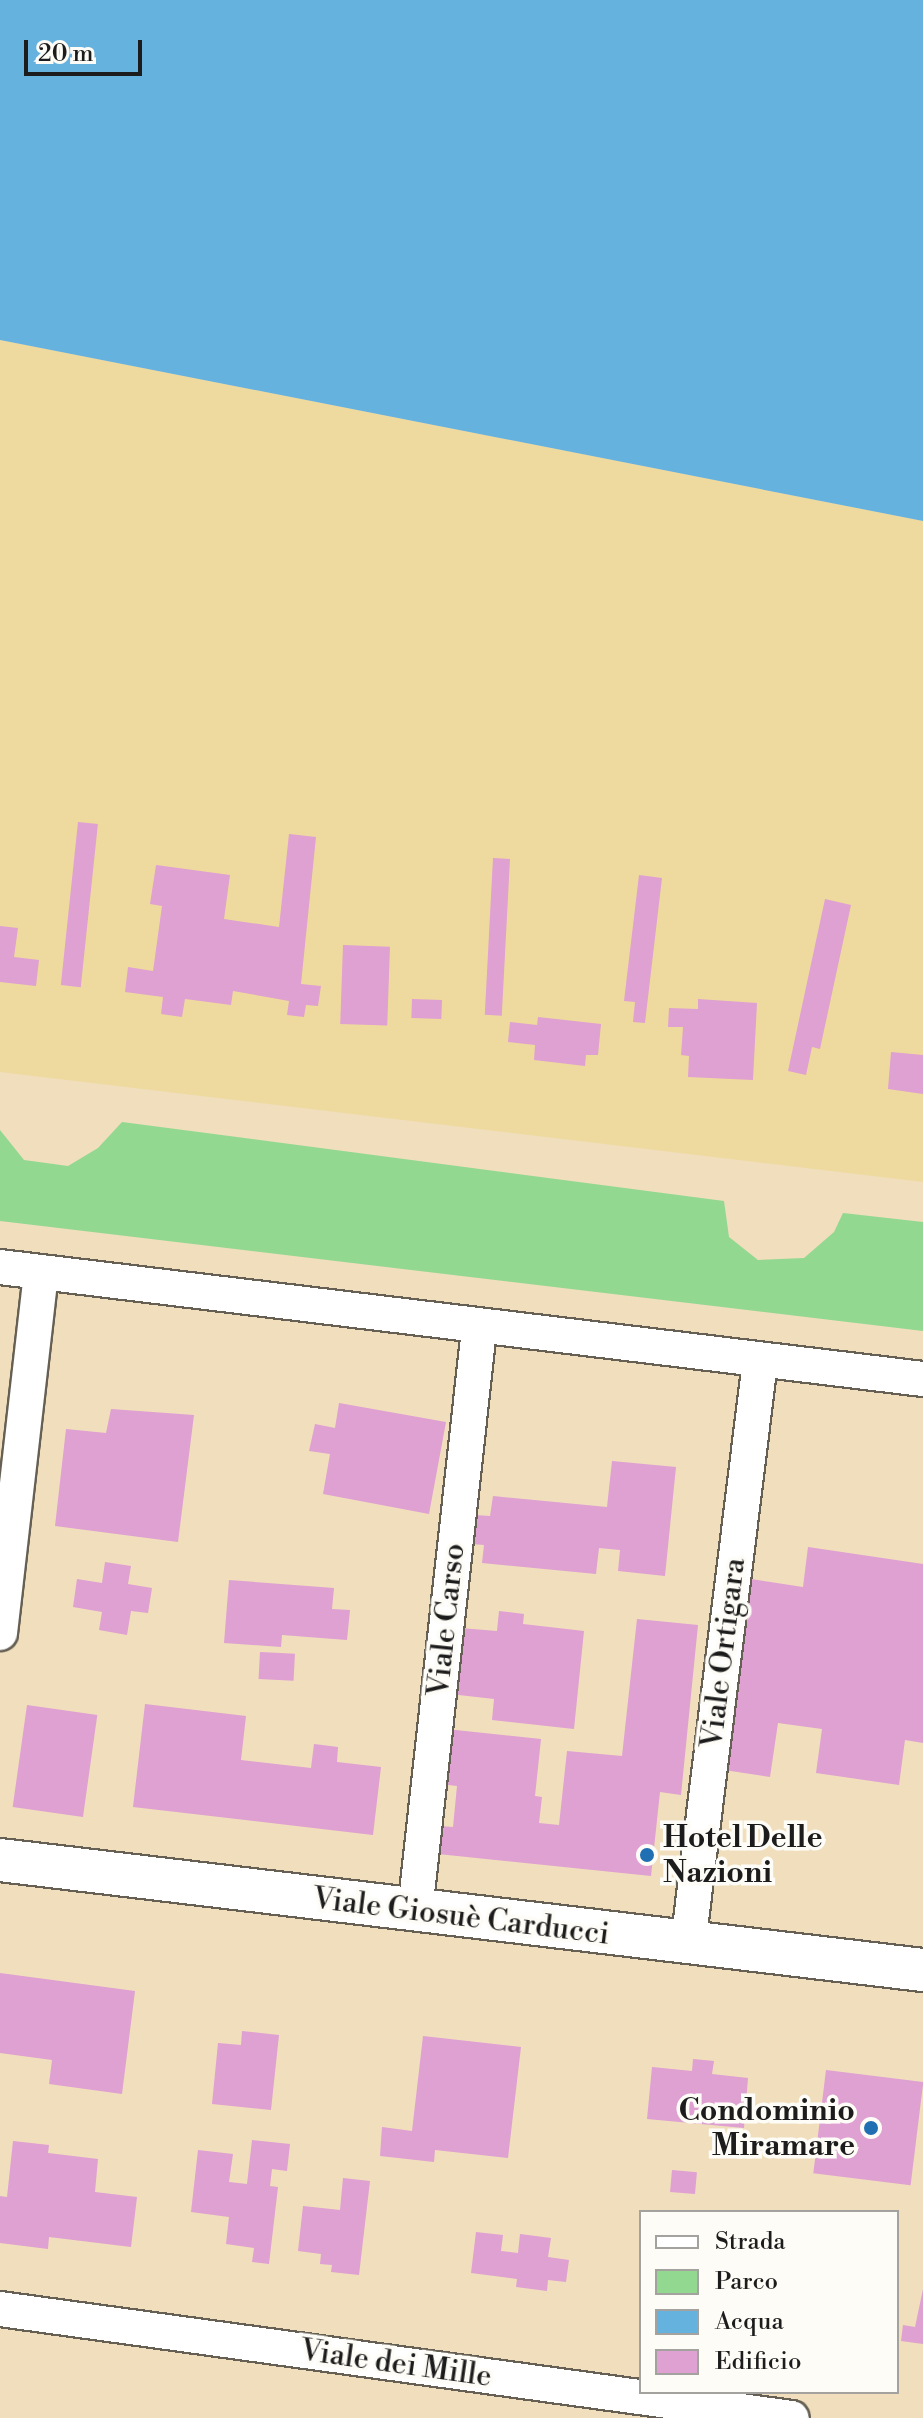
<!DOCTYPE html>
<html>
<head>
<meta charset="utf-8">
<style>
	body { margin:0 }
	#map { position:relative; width:923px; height:2418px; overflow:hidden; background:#f0debd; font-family:"Libre Bodoni",serif }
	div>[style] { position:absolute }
	.green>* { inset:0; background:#92d891 }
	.sand>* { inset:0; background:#eeda9e }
	.water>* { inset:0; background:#66b2df }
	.building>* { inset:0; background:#dfa0d2; transform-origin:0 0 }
	.roads { filter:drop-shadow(2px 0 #666054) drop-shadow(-2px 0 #666054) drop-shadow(0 2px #666054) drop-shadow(0 -2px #666054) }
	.minor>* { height:34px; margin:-17px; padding:0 17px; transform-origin:17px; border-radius:17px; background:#fff }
	.tertiary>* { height:42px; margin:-21px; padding:0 21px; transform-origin:21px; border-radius:21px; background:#fff }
	.dots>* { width:22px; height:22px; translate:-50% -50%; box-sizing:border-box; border:4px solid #fdfcf7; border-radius:50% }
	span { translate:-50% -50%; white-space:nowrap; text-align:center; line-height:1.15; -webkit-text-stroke:7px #fdfcf7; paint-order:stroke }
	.street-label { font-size:30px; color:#1c1c1c }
	.poi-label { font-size:30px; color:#1c1c1c; font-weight:700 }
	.left { translate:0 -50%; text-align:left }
	.right { translate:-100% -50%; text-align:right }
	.legend { position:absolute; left:639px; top:2210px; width:260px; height:184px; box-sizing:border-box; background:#fdfcf7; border:2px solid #a3a29f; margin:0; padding:10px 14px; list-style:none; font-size:24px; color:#1c1c1c }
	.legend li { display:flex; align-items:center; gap:16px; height:40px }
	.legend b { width:40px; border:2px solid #a3a29f }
	.scale { position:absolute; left:24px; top:40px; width:118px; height:36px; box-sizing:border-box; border:4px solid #1c1c1c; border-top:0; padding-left:10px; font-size:24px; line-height:28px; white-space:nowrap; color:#1c1c1c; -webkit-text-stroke:6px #fdfcf7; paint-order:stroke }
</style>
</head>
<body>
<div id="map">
	<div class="green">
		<div style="clip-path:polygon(122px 1122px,724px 1201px,729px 1237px,758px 1260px,804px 1258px,834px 1232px,843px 1213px,923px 1222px,923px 1331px,0 1221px,0 1130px,24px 1160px,68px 1166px,98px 1148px)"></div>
	</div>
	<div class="sand">
		<div style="clip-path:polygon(0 340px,923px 521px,923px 1182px,0 1072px)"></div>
	</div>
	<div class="water">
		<div style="clip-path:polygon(0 0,923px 0,923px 521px,0 340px)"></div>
	</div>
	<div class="building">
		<div style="left:78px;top:822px;width:20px;height:164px;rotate:6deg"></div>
		<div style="clip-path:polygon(289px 834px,316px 837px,301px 984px,321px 986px,318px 1006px,306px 1005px,304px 1017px,287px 1015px,289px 1001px,233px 991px,231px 1005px,185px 999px,182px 1017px,161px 1014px,163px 997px,125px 992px,128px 967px,153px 971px,162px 906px,150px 904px,156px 865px,230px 875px,224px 919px,279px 927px)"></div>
		<div style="left:493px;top:858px;width:17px;height:157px;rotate:3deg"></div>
		<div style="clip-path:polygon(639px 875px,662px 878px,645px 1023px,633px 1022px,635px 1002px,624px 1001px)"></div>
		<div style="clip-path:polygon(825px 899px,851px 905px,820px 1049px,812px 1047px,806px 1075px,788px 1071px)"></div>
		<div style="clip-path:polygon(0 926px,18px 928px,14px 957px,39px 960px,36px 986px,0 982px)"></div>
		<div style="left:343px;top:945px;width:47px;height:79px;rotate:2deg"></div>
		<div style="left:412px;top:999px;width:30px;height:19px;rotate:2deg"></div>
		<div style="clip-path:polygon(698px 999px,757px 1003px,753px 1080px,688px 1077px,689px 1056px,681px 1055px,683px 1027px,668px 1027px,669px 1008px,698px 1009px)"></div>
		<div style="clip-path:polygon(538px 1017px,601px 1024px,598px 1055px,586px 1055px,585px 1066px,534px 1060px,535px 1045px,508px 1042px,510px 1022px,537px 1025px)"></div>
		<div style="clip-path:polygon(891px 1052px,923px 1055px,923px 1094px,888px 1089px)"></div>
		<div style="clip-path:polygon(339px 1403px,446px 1422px,429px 1514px,323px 1494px,330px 1454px,309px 1451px,315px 1424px,335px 1428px)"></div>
		<div style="clip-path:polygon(111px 1409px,194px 1415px,178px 1542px,55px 1526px,66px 1429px,106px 1433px)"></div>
		<div style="clip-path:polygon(612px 1461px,676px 1467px,665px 1576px,618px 1571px,620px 1550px,599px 1548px,596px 1574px,482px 1563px,484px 1545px,472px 1544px,475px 1515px,490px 1516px,493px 1496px,607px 1507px)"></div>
		<div style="clip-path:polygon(808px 1547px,923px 1564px,923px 1743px,905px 1740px,899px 1785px,816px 1773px,822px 1729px,778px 1723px,770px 1777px,724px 1770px,751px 1579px,803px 1587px)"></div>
		<div style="clip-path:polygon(105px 1562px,131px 1566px,128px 1584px,152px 1588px,148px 1613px,131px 1611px,127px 1635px,99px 1630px,102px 1612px,73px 1607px,77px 1579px,102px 1583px)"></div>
		<div style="clip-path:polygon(229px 1580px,334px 1588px,332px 1609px,350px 1610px,347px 1640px,282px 1635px,281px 1647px,224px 1643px)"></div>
		<div style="clip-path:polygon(499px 1611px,524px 1614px,523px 1624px,584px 1631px,574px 1729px,492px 1720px,494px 1699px,441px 1693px,448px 1627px,497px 1631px)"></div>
		<div style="clip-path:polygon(637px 1619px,698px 1625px,681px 1795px,660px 1792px,651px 1876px,438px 1854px,440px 1826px,453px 1827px,457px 1786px,439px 1784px,446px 1729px,541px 1739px,535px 1796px,542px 1797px,539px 1823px,559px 1825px,567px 1751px,622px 1756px)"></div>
		<div style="left:260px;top:1652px;width:35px;height:27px;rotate:3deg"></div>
		<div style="clip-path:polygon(145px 1704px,246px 1716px,241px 1760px,311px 1768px,314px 1744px,338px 1747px,337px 1762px,381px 1767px,373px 1835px,133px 1807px)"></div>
		<div style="left:27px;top:1705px;width:71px;height:103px;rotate:8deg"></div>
		<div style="clip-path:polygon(0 1973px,135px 1991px,122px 2094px,49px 2084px,52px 2060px,0 2053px)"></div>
		<div style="clip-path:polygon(242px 2031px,279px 2035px,271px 2110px,212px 2104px,218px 2043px,241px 2045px)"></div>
		<div style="clip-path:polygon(423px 2036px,521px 2047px,508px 2158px,435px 2150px,434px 2162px,380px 2156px,382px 2127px,412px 2131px)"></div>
		<div style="clip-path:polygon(693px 2059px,714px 2061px,712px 2074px,748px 2078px,744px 2128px,647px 2119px,652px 2067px,692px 2071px)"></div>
		<div style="left:826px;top:2070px;width:98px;height:104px;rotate:7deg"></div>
		<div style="clip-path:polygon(252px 2140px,290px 2144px,287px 2171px,272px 2169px,270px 2186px,278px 2187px,269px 2264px,252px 2262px,254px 2248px,226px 2244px,229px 2217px,191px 2212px,198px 2150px,233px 2154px,229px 2182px,247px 2184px)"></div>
		<div style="clip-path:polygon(13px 2141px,49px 2145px,48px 2153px,98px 2159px,95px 2192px,137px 2197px,131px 2247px,49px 2237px,48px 2249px,0 2243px,0 2196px,7px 2197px)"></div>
		<div style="left:672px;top:2170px;width:25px;height:22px;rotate:5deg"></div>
		<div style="clip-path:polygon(343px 2178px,370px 2181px,359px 2275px,331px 2272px,332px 2265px,320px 2264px,321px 2254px,298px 2251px,303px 2206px,340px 2210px)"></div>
		<div style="clip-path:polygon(476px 2232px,503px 2235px,501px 2251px,518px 2253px,520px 2234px,551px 2238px,548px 2257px,569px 2260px,566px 2282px,548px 2280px,547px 2291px,516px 2287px,517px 2279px,471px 2273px)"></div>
		<div style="clip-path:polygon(923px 2289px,923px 2344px,901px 2341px,903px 2325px,915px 2327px)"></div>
	</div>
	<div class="roads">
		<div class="minor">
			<div style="left:0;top:1267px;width:930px;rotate:6.92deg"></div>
			<div style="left:0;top:1633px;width:363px;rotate:-83.5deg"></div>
			<div style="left:415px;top:1911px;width:586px;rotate:-83.72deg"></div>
			<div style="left:688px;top:1944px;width:586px;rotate:-82.95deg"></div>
			<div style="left:0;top:2309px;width:799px;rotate:7.84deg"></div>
		</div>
		<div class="tertiary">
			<div style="left:0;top:1860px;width:930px;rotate:6.8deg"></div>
		</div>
	</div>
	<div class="dots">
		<div style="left:647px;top:1855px;background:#1f6fb2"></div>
		<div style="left:871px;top:2128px;background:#1f6fb2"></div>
	</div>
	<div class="street-label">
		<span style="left:447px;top:1620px;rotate:-84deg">Viale Carso</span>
		<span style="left:724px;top:1653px;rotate:-83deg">Viale Ortigara</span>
		<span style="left:461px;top:1917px;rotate:7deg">Viale Giosuè Carducci</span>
		<span style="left:396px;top:2364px;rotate:8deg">Viale dei Mille</span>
	</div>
	<div class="poi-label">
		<span class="left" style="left:663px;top:1855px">Hotel Delle<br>Nazioni</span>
		<span class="right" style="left:855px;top:2128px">Condominio<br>Miramare</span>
	</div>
	<ul class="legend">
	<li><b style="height:10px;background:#fff"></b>Strada</li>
	<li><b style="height:22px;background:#92d891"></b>Parco</li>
	<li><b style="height:22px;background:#66b2df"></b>Acqua</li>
	<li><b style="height:22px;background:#dfa0d2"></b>Edificio</li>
	</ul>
	<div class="scale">20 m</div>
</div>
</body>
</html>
